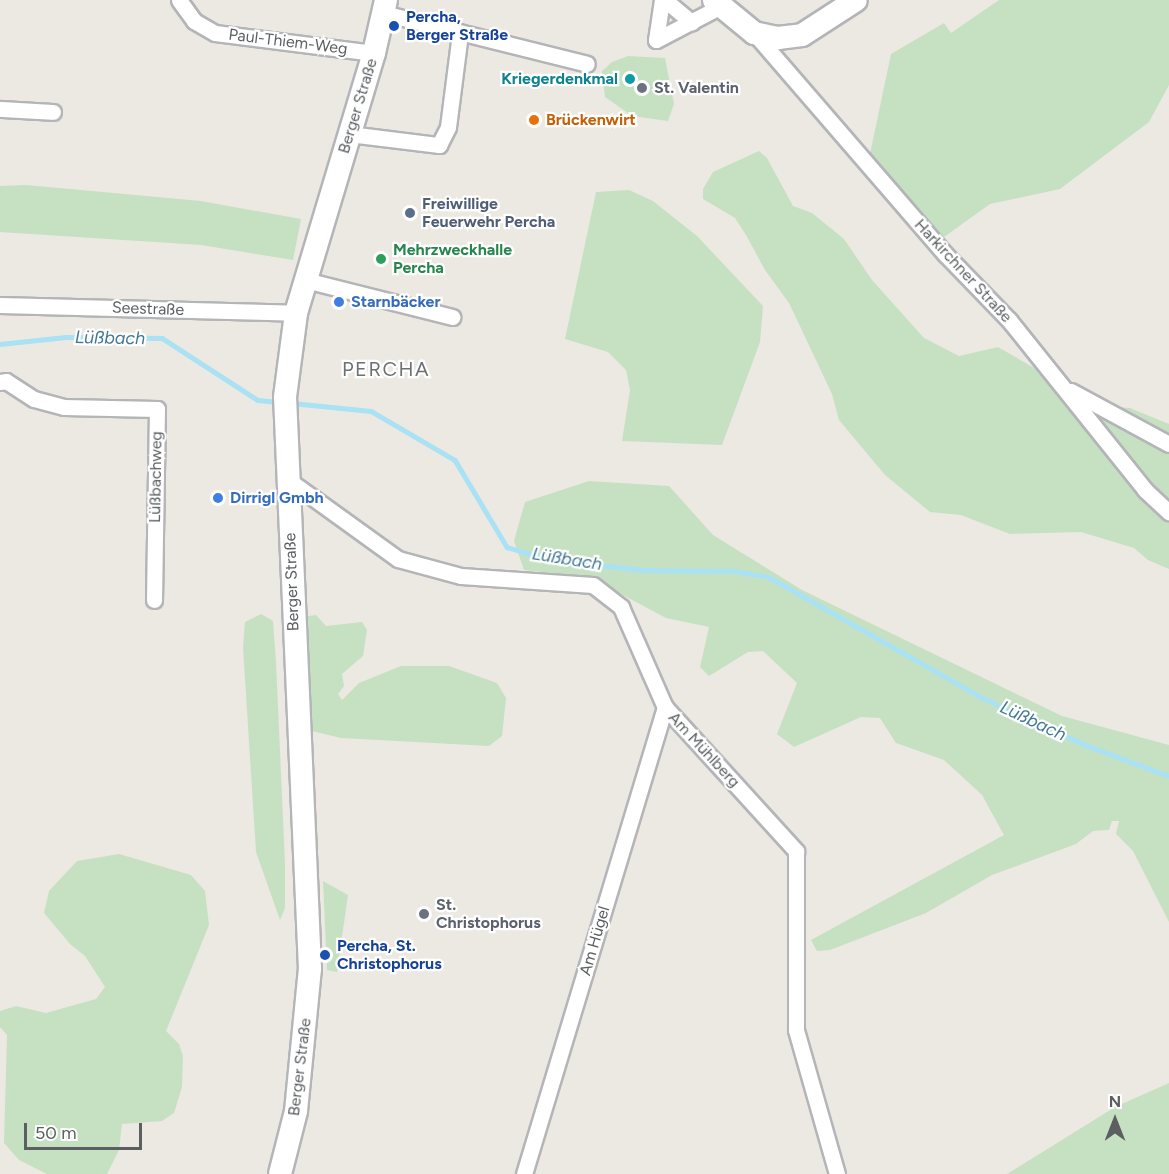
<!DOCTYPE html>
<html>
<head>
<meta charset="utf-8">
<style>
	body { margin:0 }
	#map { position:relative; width:1169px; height:1174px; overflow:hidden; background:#ece8e2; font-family:Figtree,sans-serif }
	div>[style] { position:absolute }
	.green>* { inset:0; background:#c6e1c1 }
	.stream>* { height:4.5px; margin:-2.25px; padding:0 2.25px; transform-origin:2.25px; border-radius:2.25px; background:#a9e1f5 }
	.roads { filter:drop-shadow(2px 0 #b3b5b8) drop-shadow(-2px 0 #b3b5b8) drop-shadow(0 2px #b3b5b8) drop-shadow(0 -2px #b3b5b8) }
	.street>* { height:15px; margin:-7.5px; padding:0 7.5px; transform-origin:7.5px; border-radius:7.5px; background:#fff }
	.secondary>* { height:22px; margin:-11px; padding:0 11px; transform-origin:11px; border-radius:11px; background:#fff }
	.dots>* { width:16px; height:16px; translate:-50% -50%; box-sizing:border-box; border:3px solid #fff; border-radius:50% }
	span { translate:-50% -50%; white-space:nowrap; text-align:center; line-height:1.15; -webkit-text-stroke:4.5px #fff; paint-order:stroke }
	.transit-label { font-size:16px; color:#164399; font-weight:700 }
	.left { translate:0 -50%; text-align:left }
	.street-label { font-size:16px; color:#5b5f61 }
	.culture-label { font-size:16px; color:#0d838f; font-weight:700 }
	.right { translate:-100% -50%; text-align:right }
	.worship-label { font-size:16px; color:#5b616d; font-weight:700 }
	.food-label { font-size:16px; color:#c56008; font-weight:700 }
	.service-label { font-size:16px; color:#4e5e75; font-weight:700 }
	.leisure-label { font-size:16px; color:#27864d; font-weight:700 }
	.shop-label { font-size:16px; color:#366cbe; font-weight:700 }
	.water-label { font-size:18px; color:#437894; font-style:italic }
	.quarter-label { font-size:20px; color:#6c7173; letter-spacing:1.5px }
	.north { position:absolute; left:1085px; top:1090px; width:60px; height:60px; -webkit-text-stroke:4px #fff; paint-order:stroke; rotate:0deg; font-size:16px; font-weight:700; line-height:24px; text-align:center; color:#5b5f61 }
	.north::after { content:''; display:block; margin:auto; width:21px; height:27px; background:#5b5f61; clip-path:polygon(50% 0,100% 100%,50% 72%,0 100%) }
	.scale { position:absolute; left:24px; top:1123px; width:118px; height:27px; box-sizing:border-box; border:3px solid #5b5f61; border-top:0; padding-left:8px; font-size:18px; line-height:21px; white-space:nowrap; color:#5b5f61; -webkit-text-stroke:4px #fff; paint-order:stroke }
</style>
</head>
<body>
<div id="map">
	<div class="green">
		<div style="clip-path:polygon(999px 0,1169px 0,1169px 85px,1149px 122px,1060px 189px,990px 204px,944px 237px,870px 154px,891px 54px,944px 23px,951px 33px)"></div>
		<div style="clip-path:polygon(628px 56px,665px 58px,674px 104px,668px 121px,632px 116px,605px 97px,602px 71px,612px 62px)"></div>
		<div style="clip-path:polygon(759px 151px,767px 158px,793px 206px,812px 213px,844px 239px,872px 280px,924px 338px,959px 356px,998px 347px,1100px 406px,1130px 408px,1169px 424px,1169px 569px,1148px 560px,1134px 548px,1081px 532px,1010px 534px,961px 515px,930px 512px,885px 475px,839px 420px,832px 394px,789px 303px,765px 270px,746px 235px,735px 218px,703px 199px,703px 189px,713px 172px)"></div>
		<div style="clip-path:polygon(26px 185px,201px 201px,301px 219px,293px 260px,201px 245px,0 232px,0 186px)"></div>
		<div style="clip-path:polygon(629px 190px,653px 201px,697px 236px,763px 306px,760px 342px,722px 445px,622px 441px,630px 390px,626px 370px,608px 352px,565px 339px,596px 192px)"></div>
		<div style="clip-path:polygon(589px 481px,669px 486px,713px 535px,802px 590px,1062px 716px,1169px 745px,1169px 922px,1133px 851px,1116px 834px,1119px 821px,1112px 821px,1109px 830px,1093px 831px,1076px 844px,992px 875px,926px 913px,830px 950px,817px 951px,811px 940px,1004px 835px,982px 795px,944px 760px,896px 743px,880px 718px,861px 717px,794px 747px,777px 734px,797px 683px,763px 651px,748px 652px,709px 676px,700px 667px,709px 627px,666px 618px,589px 577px,524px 570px,514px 541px,525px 502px)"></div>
		<div style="clip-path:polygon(261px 614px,273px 621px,276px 662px,285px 863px,285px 908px,280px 920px,256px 852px,243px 647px,245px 622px)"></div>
		<div style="clip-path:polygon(316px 615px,326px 626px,362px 622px,367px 630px,363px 656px,342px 674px,344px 686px,338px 694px,342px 700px,359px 683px,401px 666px,449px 666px,497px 683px,506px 698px,502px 736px,489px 746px,341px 738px,312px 731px,302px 617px)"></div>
		<div style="clip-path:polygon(119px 854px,191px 875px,205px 891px,209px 925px,166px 1031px,179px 1044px,183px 1056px,182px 1087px,174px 1113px,162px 1121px,122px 1124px,119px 1150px,107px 1174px,47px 1174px,19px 1160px,4px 1143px,7px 1035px,0 1027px,0 1011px,16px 1006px,46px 1013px,96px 999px,105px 987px,85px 956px,70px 944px,44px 913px,49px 891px,77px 861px)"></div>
		<div style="clip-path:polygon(323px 881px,348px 895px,337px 972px,327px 970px)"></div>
		<div style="clip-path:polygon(1169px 1083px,1169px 1174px,1007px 1174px,1115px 1107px)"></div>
	</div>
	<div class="stream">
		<div style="left:0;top:344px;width:66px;rotate:-6.1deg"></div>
		<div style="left:66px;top:337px;width:96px;rotate:0.6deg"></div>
		<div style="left:162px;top:338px;width:114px;rotate:32.9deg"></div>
		<div style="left:258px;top:400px;width:19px;rotate:6deg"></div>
		<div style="left:292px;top:403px;width:79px;rotate:5.8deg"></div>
		<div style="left:371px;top:411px;width:97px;rotate:30.3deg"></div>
		<div style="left:455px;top:460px;width:101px;rotate:59.1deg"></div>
		<div style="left:507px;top:547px;width:42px;rotate:16.7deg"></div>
		<div style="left:547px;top:559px;width:97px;rotate:6.5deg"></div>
		<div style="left:643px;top:570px;width:92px;rotate:0.6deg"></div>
		<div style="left:735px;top:571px;width:35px;rotate:10deg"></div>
		<div style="left:769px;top:577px;width:244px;rotate:29.5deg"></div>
		<div style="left:981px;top:697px;width:112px;rotate:24.7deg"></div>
		<div style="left:1083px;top:744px;width:92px;rotate:20.4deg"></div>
	</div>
	<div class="roads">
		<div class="street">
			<div style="left:179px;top:0;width:26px;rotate:54deg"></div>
			<div style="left:194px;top:21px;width:24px;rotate:30deg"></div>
			<div style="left:215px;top:33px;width:160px;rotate:7.2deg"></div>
			<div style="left:665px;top:0;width:35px;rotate:40deg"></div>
			<div style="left:383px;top:13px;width:210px;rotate:14deg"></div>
			<div style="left:755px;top:34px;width:291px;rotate:49.2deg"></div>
			<div style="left:945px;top:254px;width:92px;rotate:45.9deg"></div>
			<div style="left:1009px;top:320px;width:218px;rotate:51.3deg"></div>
			<div style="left:1145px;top:490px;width:33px;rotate:43deg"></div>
			<div style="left:656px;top:40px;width:71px;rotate:-27.6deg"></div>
			<div style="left:656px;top:40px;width:40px;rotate:-81.5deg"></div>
			<div style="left:0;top:109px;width:53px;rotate:3.2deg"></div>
			<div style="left:349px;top:134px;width:91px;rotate:7deg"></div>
			<div style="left:439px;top:145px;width:20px;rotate:-63deg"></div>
			<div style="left:448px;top:127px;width:95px;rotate:-82.7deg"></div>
			<div style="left:305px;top:280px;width:152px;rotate:14.1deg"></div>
			<div style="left:0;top:305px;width:296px;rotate:1.5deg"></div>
			<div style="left:0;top:382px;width:6px;rotate:-9deg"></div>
			<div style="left:6px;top:381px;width:33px;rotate:33deg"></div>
			<div style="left:34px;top:399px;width:31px;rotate:15deg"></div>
			<div style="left:64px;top:407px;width:93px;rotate:1.2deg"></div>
			<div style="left:157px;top:409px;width:191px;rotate:90.9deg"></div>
			<div style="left:1071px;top:391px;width:111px;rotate:28.4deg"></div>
			<div style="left:287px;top:479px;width:137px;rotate:35.8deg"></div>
			<div style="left:398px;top:559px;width:65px;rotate:15.1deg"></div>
			<div style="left:461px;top:576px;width:132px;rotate:3.9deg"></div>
			<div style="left:593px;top:585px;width:36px;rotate:38deg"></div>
			<div style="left:621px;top:607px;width:109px;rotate:66.3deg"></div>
			<div style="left:665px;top:707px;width:195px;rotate:47.7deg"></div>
			<div style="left:796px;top:851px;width:179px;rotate:90deg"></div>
			<div style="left:796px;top:1030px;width:150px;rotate:74.1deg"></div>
			<div style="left:524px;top:1174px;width:488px;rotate:-73.2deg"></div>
		</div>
		<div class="secondary">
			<div style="left:714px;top:0;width:52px;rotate:39.5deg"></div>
			<div style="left:754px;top:33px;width:25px;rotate:12deg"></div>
			<div style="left:778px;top:38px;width:24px;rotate:-7deg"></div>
			<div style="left:802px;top:35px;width:64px;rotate:-32.9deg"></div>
			<div style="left:280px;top:1174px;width:65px;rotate:-75.7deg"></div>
			<div style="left:296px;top:1111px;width:143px;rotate:-84.4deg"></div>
			<div style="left:310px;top:969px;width:573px;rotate:-92.5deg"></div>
			<div style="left:285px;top:397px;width:85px;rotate:-82.5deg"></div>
			<div style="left:296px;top:313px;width:271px;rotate:-73.3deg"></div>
			<div style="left:374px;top:53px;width:54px;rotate:-77.2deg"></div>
		</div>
	</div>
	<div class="dots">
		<div style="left:394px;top:26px;background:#1a4fb4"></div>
		<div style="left:630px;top:79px;background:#0f9aa8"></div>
		<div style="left:642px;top:88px;background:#6b7280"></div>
		<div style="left:534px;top:120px;background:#e8710a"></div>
		<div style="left:410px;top:213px;background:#5c6f8a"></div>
		<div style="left:381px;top:259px;background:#2e9e5b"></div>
		<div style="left:339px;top:302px;background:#3f7fe0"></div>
		<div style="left:218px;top:498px;background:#3f7fe0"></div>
		<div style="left:424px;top:914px;background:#6b7280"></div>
		<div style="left:325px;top:955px;background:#1a4fb4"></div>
	</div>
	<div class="transit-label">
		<span class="left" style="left:406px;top:26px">Percha,<br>Berger Straße</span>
		<span class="left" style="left:337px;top:955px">Percha, St.<br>Christophorus</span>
	</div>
	<div class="street-label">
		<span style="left:288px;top:42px;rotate:7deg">Paul-Thiem-Weg</span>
		<span style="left:358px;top:106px;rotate:-73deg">Berger Straße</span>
		<span style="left:963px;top:271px;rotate:47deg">Harkirchner Straße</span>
		<span style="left:148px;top:309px;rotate:2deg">Seestraße</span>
		<span style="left:156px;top:477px;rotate:-89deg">Lüßbachweg</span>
		<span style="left:292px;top:582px;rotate:-92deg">Berger Straße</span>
		<span style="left:704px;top:750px;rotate:47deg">Am Mühlberg</span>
		<span style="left:595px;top:941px;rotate:-74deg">Am Hügel</span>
		<span style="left:300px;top:1067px;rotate:-83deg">Berger Straße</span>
	</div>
	<div class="culture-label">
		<span class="right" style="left:618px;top:79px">Kriegerdenkmal</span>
	</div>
	<div class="worship-label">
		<span class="left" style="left:654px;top:88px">St. Valentin</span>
		<span class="left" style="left:436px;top:914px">St.<br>Christophorus</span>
	</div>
	<div class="food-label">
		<span class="left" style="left:546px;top:120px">Brückenwirt</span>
	</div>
	<div class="service-label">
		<span class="left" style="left:422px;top:213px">Freiwillige<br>Feuerwehr Percha</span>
	</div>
	<div class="leisure-label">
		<span class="left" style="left:393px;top:259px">Mehrzweckhalle<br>Percha</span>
	</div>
	<div class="shop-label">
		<span class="left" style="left:351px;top:302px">Starnbäcker</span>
		<span class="left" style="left:230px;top:498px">Dirrigl Gmbh</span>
	</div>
	<div class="water-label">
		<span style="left:110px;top:338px;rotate:1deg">Lüßbach</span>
		<span style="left:567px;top:559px;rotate:9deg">Lüßbach</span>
		<span style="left:1033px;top:721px;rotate:25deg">Lüßbach</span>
	</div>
	<div class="quarter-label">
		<span style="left:386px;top:369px">PERCHA</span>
	</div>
	<div class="north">N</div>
	<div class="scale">50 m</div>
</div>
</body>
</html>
